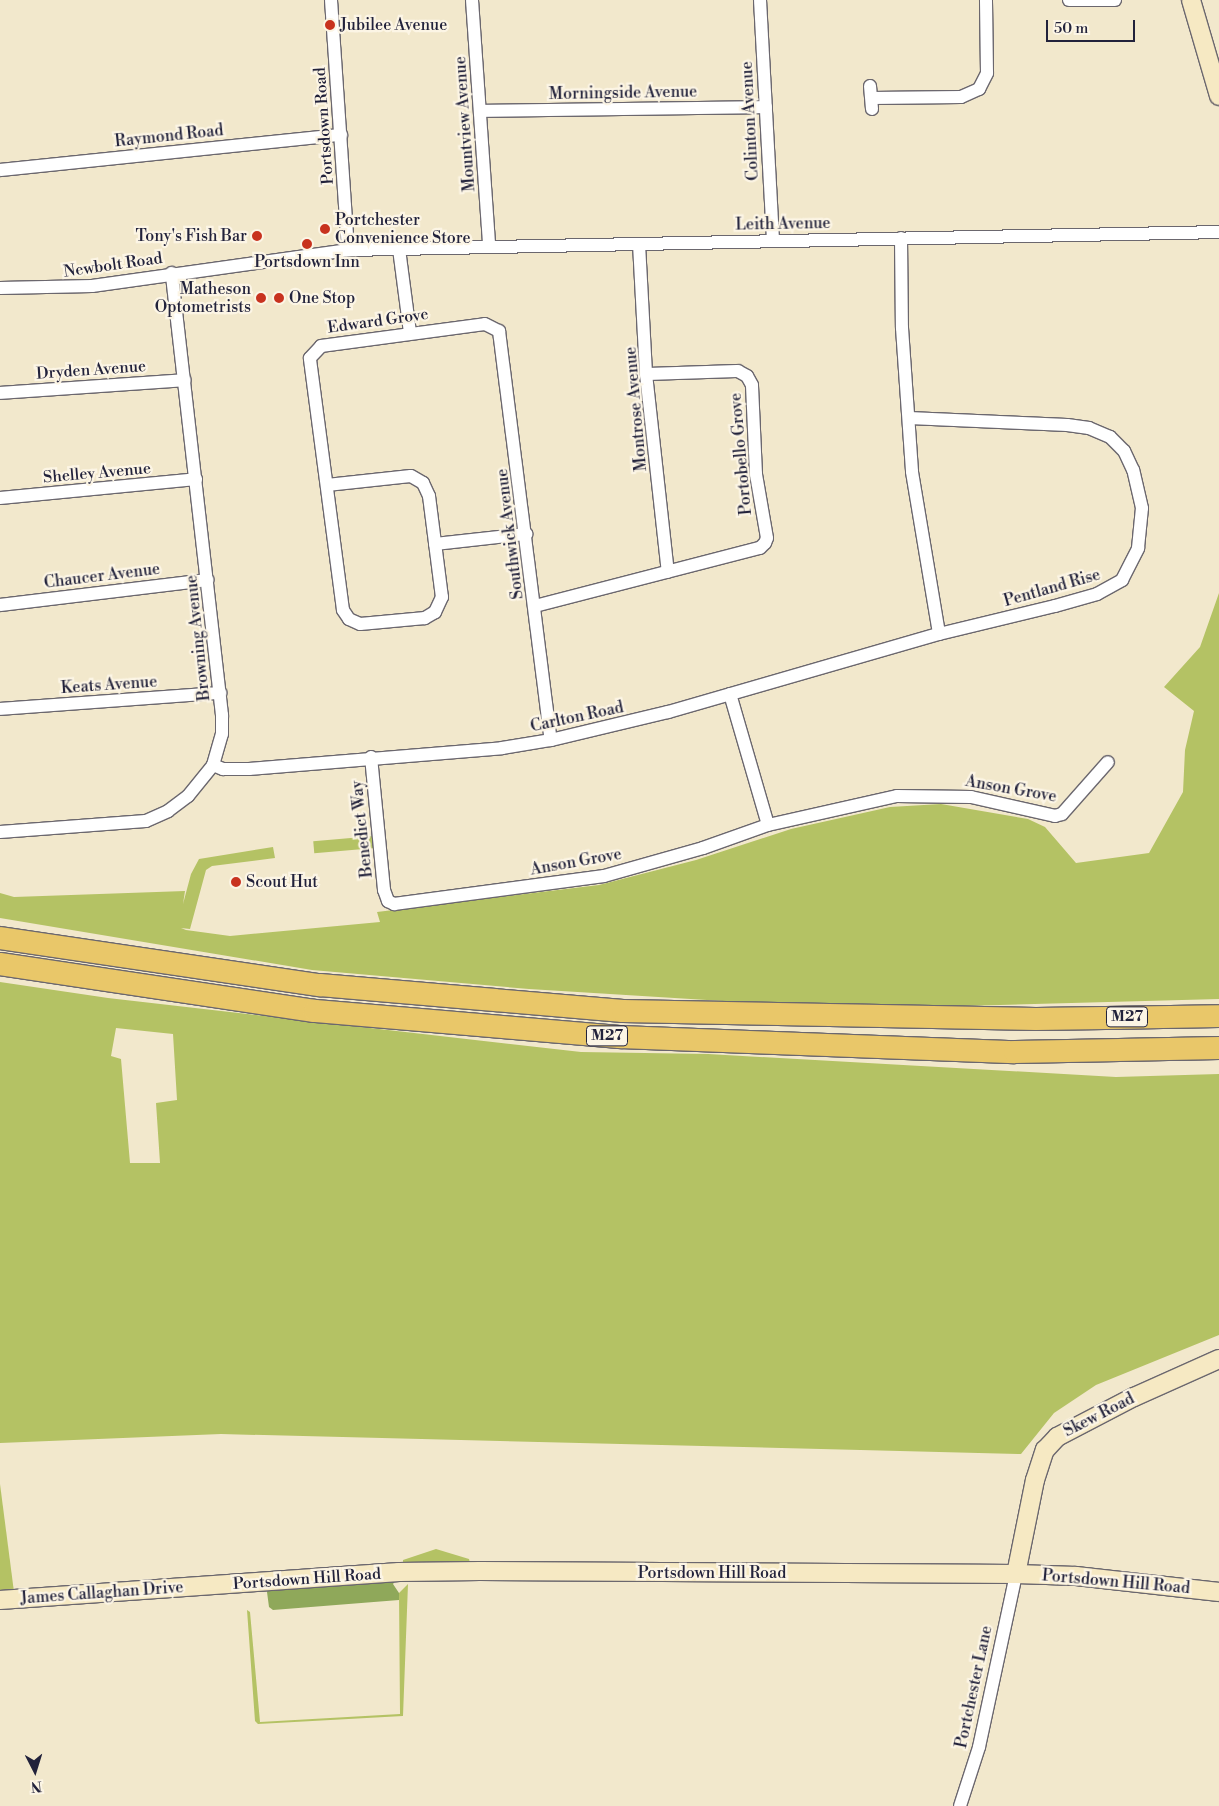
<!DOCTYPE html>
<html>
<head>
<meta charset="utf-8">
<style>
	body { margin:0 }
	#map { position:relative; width:1219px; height:1806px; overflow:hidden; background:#f2e8cc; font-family:"Libre Bodoni",serif }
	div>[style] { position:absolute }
	.green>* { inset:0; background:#b4c264; transform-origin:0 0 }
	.forest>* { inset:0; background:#8fa85a }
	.roads { filter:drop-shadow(1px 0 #6b676e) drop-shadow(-1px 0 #6b676e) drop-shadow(0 1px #6b676e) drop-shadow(0 -1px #6b676e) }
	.street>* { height:12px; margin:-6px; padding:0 6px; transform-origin:6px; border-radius:6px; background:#fff }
	.secondary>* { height:18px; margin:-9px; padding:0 9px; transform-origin:9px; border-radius:9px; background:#f6e9c3 }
	.highway>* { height:22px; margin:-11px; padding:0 11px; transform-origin:11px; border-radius:11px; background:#e9c769 }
	.dots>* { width:14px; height:14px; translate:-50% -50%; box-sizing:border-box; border:2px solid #fcf5e5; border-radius:50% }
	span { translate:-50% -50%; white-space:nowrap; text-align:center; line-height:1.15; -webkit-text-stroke:4.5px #fcf5e5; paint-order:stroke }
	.shield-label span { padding:1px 4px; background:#fcf5e5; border:1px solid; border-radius:4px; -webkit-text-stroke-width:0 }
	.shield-label { font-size:15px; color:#22223b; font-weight:700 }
	.poi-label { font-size:16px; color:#22223b }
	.left { translate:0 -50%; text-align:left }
	.right { translate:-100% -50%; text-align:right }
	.street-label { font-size:16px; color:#22223b }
	.north { position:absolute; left:10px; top:1746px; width:50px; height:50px; -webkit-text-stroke:4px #fcf5e5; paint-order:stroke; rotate:175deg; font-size:14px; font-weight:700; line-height:20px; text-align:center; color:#22223b }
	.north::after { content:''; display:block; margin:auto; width:18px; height:22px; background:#22223b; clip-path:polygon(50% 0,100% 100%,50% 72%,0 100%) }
	.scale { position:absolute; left:1046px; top:20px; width:89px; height:22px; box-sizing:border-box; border:2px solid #22223b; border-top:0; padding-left:6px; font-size:15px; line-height:18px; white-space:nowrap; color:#22223b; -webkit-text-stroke:4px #fcf5e5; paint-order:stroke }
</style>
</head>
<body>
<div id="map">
	<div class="green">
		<div style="clip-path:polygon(1219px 593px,1219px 999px,927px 1007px,723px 1001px,529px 989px,312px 970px,0 918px,0 893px,14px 897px,185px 891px,183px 904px,191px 874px,199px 859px,273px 847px,275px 858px,212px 866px,206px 870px,190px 929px,181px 928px,186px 930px,230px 936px,380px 922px,377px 912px,599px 885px,696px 860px,791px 829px,890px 807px,941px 804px,1028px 819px,1045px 827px,1076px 863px,1149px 853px,1183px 792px,1185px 750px,1194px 711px,1164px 687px,1200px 647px)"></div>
		<div style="left:374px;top:836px;width:12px;height:61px;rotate:85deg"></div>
		<div style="clip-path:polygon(evenodd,0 982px,108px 998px,581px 1052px,708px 1054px,1116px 1077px,1219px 1074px,1219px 1335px,1096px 1385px,1054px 1413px,1021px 1454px,221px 1434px,0 1443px,0 982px,116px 1028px,173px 1034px,177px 1100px,156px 1103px,160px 1163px,130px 1163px,121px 1059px,111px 1056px,116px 1028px)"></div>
		<div style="clip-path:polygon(0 1484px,14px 1592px,0 1592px)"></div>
		<div style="clip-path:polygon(436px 1549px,469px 1559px,470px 1563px,403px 1566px,403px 1560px)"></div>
		<div style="clip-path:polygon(408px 1584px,403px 1716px,258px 1724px,255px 1721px,247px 1610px,250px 1612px,260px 1722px,400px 1714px,399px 1593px)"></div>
	</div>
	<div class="forest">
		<div style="clip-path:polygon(396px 1580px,393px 1584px,399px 1593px,399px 1600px,273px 1610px,269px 1607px,267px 1592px,268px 1588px)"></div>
	</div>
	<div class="roads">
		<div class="street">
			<div style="left:331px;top:0;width:251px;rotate:86.1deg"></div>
			<div style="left:472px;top:0;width:247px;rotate:86deg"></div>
			<div style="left:760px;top:0;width:240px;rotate:86.9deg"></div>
			<div style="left:1069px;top:0;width:46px"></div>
			<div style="left:870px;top:86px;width:23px;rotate:85deg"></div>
			<div style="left:872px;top:98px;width:89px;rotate:-0.6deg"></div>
			<div style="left:961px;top:97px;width:20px;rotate:-24deg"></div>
			<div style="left:979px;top:89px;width:18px;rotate:-63deg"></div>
			<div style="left:987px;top:73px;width:73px;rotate:-90.8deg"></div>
			<div style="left:480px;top:111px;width:286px;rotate:-0.8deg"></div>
			<div style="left:0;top:170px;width:343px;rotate:-5.9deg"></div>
			<div style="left:901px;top:238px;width:90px;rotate:89.4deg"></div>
			<div style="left:902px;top:328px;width:144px;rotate:86deg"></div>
			<div style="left:912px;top:472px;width:164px;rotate:80.5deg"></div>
			<div style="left:939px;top:634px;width:119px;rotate:-13.6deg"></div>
			<div style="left:1055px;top:606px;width:44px;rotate:-15.9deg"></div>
			<div style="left:1097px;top:594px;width:29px;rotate:-29deg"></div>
			<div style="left:1122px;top:580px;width:36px;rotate:-63deg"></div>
			<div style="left:1138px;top:548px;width:40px;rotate:-84.3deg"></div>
			<div style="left:1142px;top:508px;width:39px;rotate:-103deg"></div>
			<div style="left:1133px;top:470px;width:21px;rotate:-115deg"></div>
			<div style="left:1124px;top:451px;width:20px;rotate:-135deg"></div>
			<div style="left:1110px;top:437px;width:23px;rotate:-157deg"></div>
			<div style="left:1089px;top:428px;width:22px;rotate:-172deg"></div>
			<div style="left:1067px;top:425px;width:158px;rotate:-177.5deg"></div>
			<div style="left:639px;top:244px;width:130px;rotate:86.9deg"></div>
			<div style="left:646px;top:374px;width:199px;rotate:83.7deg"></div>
			<div style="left:399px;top:249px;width:85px;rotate:82.5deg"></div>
			<div style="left:0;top:288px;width:92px;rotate:-1.2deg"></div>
			<div style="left:92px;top:286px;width:259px;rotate:-8deg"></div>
			<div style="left:348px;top:250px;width:871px;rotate:-1.18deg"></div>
			<div style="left:0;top:393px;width:185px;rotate:-4deg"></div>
			<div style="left:327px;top:485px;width:84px;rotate:-6.1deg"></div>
			<div style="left:411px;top:476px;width:14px;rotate:30deg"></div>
			<div style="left:423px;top:483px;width:14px;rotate:65deg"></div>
			<div style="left:429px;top:496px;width:102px;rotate:82.7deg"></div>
			<div style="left:442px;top:597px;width:17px;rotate:115deg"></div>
			<div style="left:435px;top:612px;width:12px;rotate:149deg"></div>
			<div style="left:425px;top:618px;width:65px;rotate:174.7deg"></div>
			<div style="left:360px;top:624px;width:12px;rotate:-156deg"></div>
			<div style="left:349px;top:619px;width:11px;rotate:-124deg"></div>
			<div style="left:343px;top:610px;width:254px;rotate:-97.5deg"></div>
			<div style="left:310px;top:358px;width:16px;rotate:-47deg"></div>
			<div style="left:321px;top:346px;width:165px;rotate:-7.6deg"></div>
			<div style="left:485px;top:324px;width:16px;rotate:27deg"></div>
			<div style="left:499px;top:331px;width:412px;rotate:82.8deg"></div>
			<div style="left:0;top:498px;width:197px;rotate:-5.5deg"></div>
			<div style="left:435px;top:544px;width:92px;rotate:-6.3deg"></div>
			<div style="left:0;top:605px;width:209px;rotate:-6.9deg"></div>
			<div style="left:535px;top:606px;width:232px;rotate:-14.5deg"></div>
			<div style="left:760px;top:548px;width:7px;rotate:-45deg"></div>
			<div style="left:765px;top:543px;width:5px;rotate:-68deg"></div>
			<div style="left:767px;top:538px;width:65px;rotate:-99.8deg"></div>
			<div style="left:756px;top:474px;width:89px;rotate:-92.6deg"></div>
			<div style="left:752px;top:385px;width:10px;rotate:-119deg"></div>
			<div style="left:747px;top:376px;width:10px;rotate:-151deg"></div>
			<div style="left:738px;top:371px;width:92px;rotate:178.1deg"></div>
			<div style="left:730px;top:694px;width:136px;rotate:73.8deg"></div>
			<div style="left:0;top:709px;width:221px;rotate:-4.2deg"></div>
			<div style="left:371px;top:757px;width:134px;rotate:84.4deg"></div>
			<div style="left:384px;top:890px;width:12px;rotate:70deg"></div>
			<div style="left:388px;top:901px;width:7px;rotate:27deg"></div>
			<div style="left:394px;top:904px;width:212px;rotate:-7.6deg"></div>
			<div style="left:604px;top:876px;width:103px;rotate:-15.8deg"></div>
			<div style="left:703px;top:848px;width:69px;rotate:-19.5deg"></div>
			<div style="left:768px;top:825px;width:132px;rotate:-12.7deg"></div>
			<div style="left:897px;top:796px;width:74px;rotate:0.8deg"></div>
			<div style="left:971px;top:797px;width:86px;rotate:12.7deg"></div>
			<div style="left:1055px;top:816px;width:7px;rotate:-16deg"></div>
			<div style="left:1062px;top:814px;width:69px;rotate:-48.5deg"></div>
			<div style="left:213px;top:765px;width:11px;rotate:22deg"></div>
			<div style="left:223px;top:769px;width:26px"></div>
			<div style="left:249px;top:769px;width:254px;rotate:-4.7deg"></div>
			<div style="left:502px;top:748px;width:50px;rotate:-9.3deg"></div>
			<div style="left:551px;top:740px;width:120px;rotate:-13.5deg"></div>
			<div style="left:668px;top:712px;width:282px;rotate:-16.1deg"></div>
			<div style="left:0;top:832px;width:146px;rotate:-4.3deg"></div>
			<div style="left:146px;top:821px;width:24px;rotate:-24deg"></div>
			<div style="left:168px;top:811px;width:25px;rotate:-37deg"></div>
			<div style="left:188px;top:796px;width:40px;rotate:-51deg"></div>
			<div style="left:213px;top:765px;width:32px;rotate:-74deg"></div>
			<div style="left:222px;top:734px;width:19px;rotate:-90deg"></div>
			<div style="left:222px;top:715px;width:445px;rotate:-96.5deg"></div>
			<div style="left:960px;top:1806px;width:62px;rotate:-72.1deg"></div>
			<div style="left:979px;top:1747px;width:177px;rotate:-77.9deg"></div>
		</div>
		<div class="secondary">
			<div style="left:1191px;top:0;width:100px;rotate:73.7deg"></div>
			<div style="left:1016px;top:1574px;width:96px;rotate:-78.6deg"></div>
			<div style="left:1035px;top:1480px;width:32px;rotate:-72deg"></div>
			<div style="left:1045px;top:1450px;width:18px;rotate:-47deg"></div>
			<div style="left:1057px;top:1437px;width:87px;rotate:-27.5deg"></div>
			<div style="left:1134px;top:1397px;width:93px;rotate:-24.1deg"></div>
			<div style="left:0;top:1600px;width:400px;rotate:-4deg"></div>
			<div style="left:399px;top:1572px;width:81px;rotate:-0.7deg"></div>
			<div style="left:480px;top:1571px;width:536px;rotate:0.32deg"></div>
			<div style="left:1016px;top:1574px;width:60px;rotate:1.9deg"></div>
			<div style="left:1076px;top:1576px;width:144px;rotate:6.4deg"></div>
		</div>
		<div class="highway">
			<div style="left:0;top:938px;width:323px;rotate:8.4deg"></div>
			<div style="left:320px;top:985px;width:304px;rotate:4.9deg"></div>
			<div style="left:623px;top:1011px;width:413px;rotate:1.1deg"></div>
			<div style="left:1036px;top:1019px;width:183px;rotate:-0.9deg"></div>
			<div style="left:0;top:964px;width:318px;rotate:8.5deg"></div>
			<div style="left:315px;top:1011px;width:306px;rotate:4.9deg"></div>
			<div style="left:620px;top:1037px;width:395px;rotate:2.2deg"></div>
			<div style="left:1015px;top:1052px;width:204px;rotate:-1.1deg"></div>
		</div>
	</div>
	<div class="dots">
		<div style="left:330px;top:25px;background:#c8321e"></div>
		<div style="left:325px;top:229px;background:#c8321e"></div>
		<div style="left:257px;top:236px;background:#c8321e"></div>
		<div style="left:307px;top:244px;background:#c8321e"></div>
		<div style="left:261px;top:298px;background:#c8321e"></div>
		<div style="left:279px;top:298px;background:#c8321e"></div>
		<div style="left:236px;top:882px;background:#c8321e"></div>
	</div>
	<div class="shield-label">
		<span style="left:1127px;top:1017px">M27</span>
		<span style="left:607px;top:1036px">M27</span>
	</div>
	<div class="poi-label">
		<span class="left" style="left:340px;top:25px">Jubilee Avenue</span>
		<span class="left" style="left:335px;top:229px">Portchester<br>Convenience Store</span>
		<span class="right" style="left:247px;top:236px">Tony's Fish Bar</span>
		<span style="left:307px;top:262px">Portsdown Inn</span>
		<span class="right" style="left:251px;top:298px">Matheson<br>Optometrists</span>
		<span class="left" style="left:289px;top:298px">One Stop</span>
		<span class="left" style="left:246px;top:882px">Scout Hut</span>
	</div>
	<div class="street-label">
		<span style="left:623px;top:93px;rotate:-1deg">Morningside Avenue</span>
		<span style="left:750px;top:121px;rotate:-93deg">Colinton Avenue</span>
		<span style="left:465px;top:124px;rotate:-94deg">Mountview Avenue</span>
		<span style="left:324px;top:126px;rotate:-94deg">Portsdown Road</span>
		<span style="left:169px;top:136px;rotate:-6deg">Raymond Road</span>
		<span style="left:783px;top:224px;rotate:-1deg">Leith Avenue</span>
		<span style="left:113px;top:265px;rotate:-8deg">Newbolt Road</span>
		<span style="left:378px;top:321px;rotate:-8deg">Edward Grove</span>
		<span style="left:91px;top:370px;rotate:-4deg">Dryden Avenue</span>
		<span style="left:636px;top:409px;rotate:-95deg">Montrose Avenue</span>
		<span style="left:741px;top:454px;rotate:-95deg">Portobello Grove</span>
		<span style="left:97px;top:473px;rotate:-5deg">Shelley Avenue</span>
		<span style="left:510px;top:534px;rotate:-97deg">Southwick Avenue</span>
		<span style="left:102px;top:576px;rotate:-7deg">Chaucer Avenue</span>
		<span style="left:1052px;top:588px;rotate:-16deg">Pentland Rise</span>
		<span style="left:198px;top:638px;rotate:-96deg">Browning Avenue</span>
		<span style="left:109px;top:685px;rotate:-4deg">Keats Avenue</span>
		<span style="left:577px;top:717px;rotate:-12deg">Carlton Road</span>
		<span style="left:1011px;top:789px;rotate:10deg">Anson Grove</span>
		<span style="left:362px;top:829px;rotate:-96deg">Benedict Way</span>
		<span style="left:576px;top:862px;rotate:-10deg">Anson Grove</span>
		<span style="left:1099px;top:1415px;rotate:-27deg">Skew Road</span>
		<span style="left:712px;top:1573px">Portsdown Hill Road</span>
		<span style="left:307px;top:1579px;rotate:-4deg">Portsdown Hill Road</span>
		<span style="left:1116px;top:1582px;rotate:5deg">Portsdown Hill Road</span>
		<span style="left:102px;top:1593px;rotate:-4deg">James Callaghan Drive</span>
		<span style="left:974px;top:1687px;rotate:-78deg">Portchester Lane</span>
	</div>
	<div class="north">N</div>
	<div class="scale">50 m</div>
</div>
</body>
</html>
